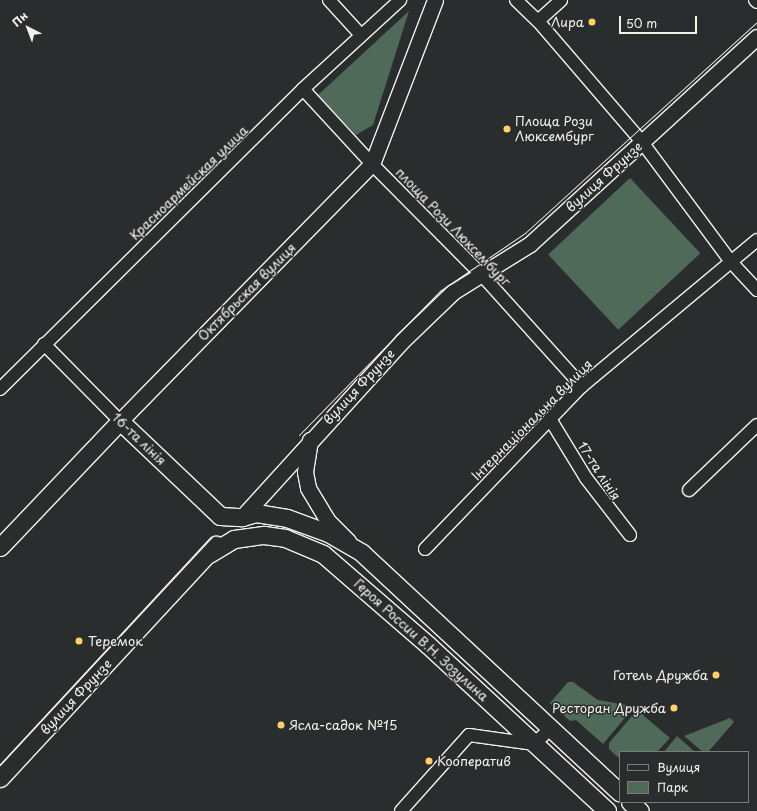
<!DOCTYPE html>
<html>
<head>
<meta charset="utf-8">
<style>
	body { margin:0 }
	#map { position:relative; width:757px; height:811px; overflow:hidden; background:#2a2d2e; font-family:"Playpen Sans",sans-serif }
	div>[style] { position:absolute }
	.green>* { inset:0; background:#506a59; transform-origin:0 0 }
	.roads { filter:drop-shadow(1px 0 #f4f1e8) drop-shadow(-1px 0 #f4f1e8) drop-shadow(0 1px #f4f1e8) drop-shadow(0 -1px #f4f1e8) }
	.minor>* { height:12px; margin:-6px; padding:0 6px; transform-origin:6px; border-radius:6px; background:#2a2d2e }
	.tertiary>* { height:15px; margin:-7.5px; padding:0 7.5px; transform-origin:7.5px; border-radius:7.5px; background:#2a2d2e }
	.secondary>* { height:17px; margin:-8.5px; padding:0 8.5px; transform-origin:8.5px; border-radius:8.5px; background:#2a2d2e }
	.tram>* { height:1px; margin:-0.5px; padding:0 0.5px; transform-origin:0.5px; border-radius:0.5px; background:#f4f1e8 }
	.dots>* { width:11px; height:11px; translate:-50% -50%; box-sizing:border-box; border:2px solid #2a2d2e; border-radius:50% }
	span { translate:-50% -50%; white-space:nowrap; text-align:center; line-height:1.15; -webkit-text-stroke:3px #2a2d2e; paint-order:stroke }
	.poi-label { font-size:13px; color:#f4f1e8 }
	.right { translate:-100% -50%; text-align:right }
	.left { translate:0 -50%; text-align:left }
	.street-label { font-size:13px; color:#f4f1e8 }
	.legend { position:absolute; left:619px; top:751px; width:130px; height:52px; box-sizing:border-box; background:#2a2d2e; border:1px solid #7b7b78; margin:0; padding:5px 7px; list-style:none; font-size:12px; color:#f4f1e8 }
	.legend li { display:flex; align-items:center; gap:8px; height:20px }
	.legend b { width:20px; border:1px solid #7b7b78 }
	.north { position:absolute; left:8px; top:8px; width:40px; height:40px; -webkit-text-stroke:3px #2a2d2e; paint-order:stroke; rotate:318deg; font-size:11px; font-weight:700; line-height:16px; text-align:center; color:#f4f1e8 }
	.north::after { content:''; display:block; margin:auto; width:14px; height:18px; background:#f4f1e8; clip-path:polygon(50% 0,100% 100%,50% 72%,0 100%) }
	.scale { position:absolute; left:619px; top:16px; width:78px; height:18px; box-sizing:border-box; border:2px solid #f4f1e8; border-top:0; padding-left:5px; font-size:12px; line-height:14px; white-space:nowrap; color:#f4f1e8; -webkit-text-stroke:3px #2a2d2e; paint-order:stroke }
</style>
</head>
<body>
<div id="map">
	<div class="green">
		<div style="clip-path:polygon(409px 11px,373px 125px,356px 135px,318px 95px)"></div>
		<div style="left:630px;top:178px;width:103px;height:112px;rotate:47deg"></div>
		<div style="clip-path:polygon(568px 682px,573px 682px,598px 700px,632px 706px,629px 713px,603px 744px,576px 720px,570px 721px,550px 703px)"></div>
		<div style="clip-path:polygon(637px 710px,670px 738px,657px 752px,620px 752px,620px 759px,609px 749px,609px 743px)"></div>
		<div style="clip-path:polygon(730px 718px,734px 722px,708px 752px,703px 752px,684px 736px)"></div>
		<div style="clip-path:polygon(677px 736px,695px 752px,664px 752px)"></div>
	</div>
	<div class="roads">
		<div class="minor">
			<div style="left:329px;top:0;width:47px;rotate:47.6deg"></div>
			<div style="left:516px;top:0;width:30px;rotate:44deg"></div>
			<div style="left:538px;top:21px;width:160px;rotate:49.3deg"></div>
			<div style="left:642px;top:142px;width:151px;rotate:53.4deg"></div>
			<div style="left:732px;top:263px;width:37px;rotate:47deg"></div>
			<div style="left:755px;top:0;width:3px;rotate:45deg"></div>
			<div style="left:538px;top:21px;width:31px;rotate:-42deg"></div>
			<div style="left:303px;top:89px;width:102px;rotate:47.4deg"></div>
			<div style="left:372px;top:164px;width:155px;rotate:45.3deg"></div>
			<div style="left:481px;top:274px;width:151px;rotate:48deg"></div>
			<div style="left:44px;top:344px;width:108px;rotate:45.4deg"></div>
			<div style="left:0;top:389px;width:426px;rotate:-44.7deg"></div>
			<div style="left:303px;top:89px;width:132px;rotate:-42.5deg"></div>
			<div style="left:550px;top:419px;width:69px;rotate:58.6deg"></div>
			<div style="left:586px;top:478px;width:72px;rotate:52.3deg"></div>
			<div style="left:689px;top:490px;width:94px;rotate:-43.7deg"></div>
			<div style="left:425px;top:549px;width:226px;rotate:-46.1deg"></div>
			<div style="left:582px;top:386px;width:228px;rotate:-39.8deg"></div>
			<div style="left:401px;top:811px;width:102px;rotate:-48.2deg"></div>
			<div style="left:469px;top:735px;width:66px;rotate:7.9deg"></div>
			<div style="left:534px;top:744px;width:22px;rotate:-43deg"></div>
		</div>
		<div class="tertiary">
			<div style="left:120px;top:421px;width:360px;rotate:-45.6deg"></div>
			<div style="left:372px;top:164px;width:176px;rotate:-69deg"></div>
			<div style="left:310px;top:440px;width:32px;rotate:99deg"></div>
			<div style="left:305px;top:472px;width:16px;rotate:79deg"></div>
			<div style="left:308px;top:488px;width:37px;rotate:59deg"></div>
			<div style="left:327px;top:520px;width:30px;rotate:45deg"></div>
			<div style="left:242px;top:517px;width:238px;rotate:-47.7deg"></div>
			<div style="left:402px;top:341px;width:71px;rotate:-43.9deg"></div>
			<div style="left:453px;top:292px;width:91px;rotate:-31.9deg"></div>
			<div style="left:530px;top:244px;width:307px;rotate:-42.4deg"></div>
		</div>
		<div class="secondary">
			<div style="left:0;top:547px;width:174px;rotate:-46.4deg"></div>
			<div style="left:120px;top:421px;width:138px;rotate:43.5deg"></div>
			<div style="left:220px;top:516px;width:22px;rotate:3deg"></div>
			<div style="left:242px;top:517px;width:15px;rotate:-16deg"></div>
			<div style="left:256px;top:513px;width:31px;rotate:9deg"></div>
			<div style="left:287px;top:518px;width:44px;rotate:20.1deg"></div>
			<div style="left:328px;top:533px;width:39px;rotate:30deg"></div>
			<div style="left:362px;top:553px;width:352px;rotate:42.9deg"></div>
			<div style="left:209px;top:554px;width:29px;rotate:-31deg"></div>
			<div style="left:234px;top:539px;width:30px;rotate:-8deg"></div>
			<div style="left:264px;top:535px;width:21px;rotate:8deg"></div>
			<div style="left:285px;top:538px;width:41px;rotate:22.8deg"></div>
			<div style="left:323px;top:554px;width:139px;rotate:40.9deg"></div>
			<div style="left:428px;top:645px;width:244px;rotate:42.8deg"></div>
			<div style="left:0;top:778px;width:318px;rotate:-47.2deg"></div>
			<div style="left:630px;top:802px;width:13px;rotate:42deg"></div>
		</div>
	</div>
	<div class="tram">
		<div style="left:299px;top:435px;width:202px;rotate:-45.6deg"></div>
		<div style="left:440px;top:291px;width:103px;rotate:-34.3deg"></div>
		<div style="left:525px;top:233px;width:314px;rotate:-42.3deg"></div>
		<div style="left:0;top:765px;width:311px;rotate:-47.1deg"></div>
	</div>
	<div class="dots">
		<div style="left:592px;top:22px;background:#ffd166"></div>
		<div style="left:507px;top:129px;background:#ffd166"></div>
		<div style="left:79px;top:641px;background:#ffd166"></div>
		<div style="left:716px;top:675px;background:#ffd166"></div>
		<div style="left:674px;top:708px;background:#ffd166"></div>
		<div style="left:281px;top:725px;background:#ffd166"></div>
		<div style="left:429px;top:761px;background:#ffd166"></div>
	</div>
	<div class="poi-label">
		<span class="right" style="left:584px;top:22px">Лира</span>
		<span class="left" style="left:515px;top:129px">Площа Рози<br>Люксембург</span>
		<span class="left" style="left:88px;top:641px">Теремок</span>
		<span class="right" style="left:708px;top:675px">Готель Дружба</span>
		<span class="right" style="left:666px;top:708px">Ресторан Дружба</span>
		<span class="left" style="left:289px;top:725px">Ясла-садок №15</span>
		<span class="left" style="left:437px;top:761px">Кооператив</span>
	</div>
	<div class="street-label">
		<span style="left:604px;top:177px;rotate:-42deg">вулиця Фрунзе</span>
		<span style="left:189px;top:183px;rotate:-44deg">Красноармейская улица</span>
		<span style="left:453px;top:227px;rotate:46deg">площа Рози Люксембург</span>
		<span style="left:247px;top:292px;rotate:-45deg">Октябрьская вулиця</span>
		<span style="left:359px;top:387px;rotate:-47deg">вулиця Фрунзе</span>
		<span style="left:532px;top:420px;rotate:-45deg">Інтернаціональна вулиця</span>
		<span style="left:139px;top:439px;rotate:44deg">16-та лінія</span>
		<span style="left:599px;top:471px;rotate:57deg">17-та лінія</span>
		<span style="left:421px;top:640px;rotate:42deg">Героя России В.Н. Зозулина</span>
		<span style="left:76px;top:697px;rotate:-47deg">вулиця Фрунзе</span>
	</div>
	<ul class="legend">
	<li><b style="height:5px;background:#2a2d2e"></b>Вулиця</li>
	<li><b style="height:11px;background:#506a59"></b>Парк</li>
	</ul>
	<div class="north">Пн</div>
	<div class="scale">50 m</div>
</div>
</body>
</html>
